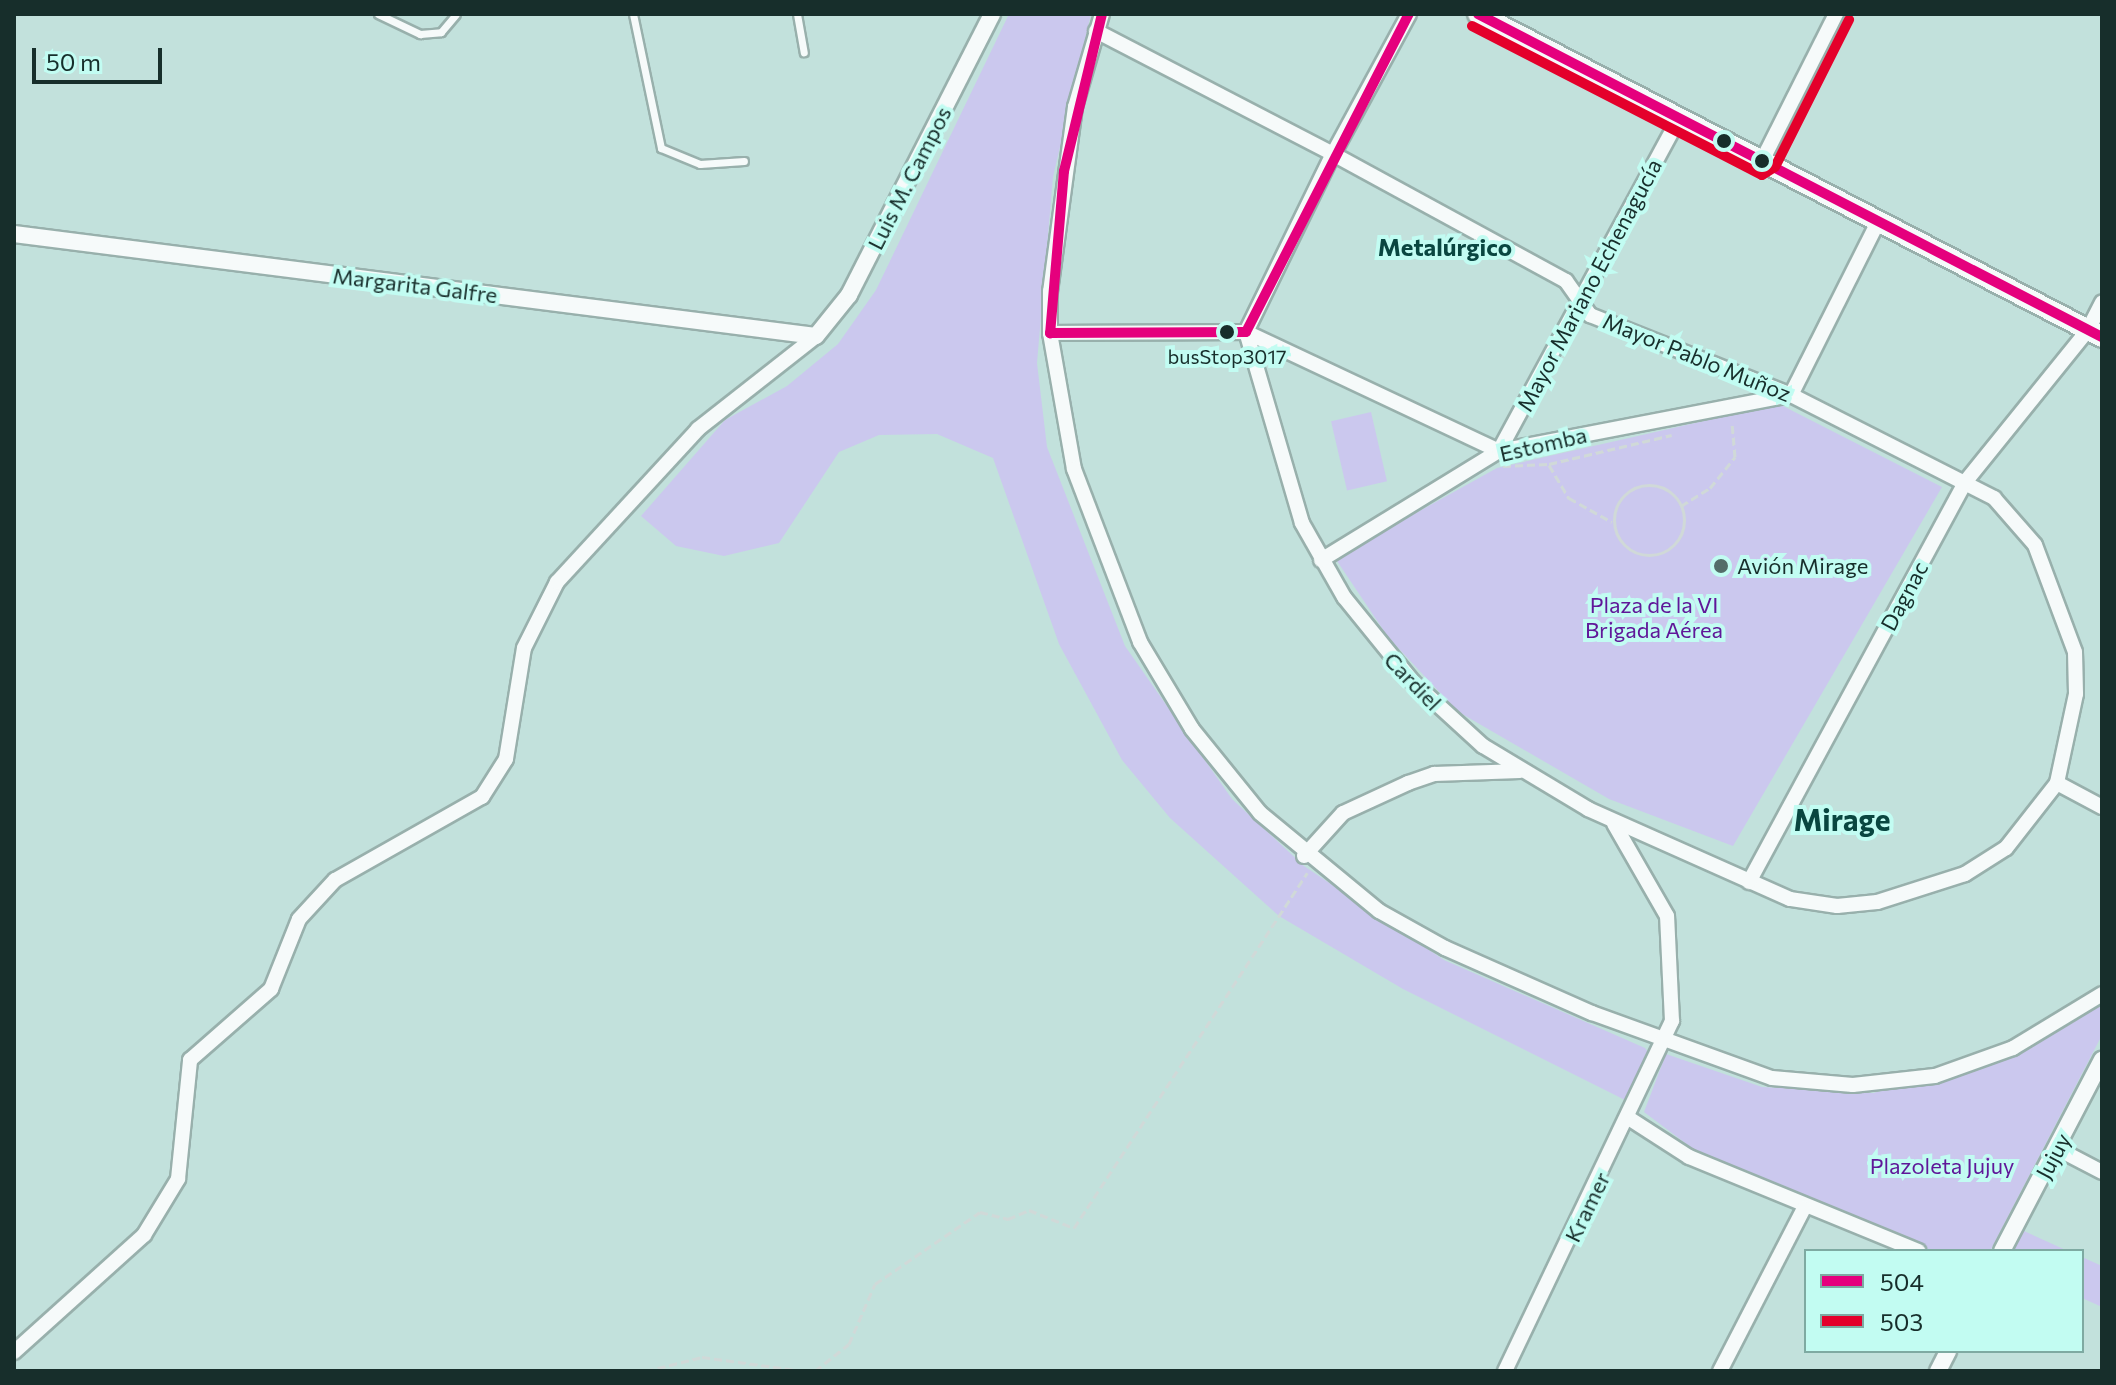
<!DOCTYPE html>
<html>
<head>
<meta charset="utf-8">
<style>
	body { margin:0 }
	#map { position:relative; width:2116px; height:1385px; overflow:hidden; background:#c2e1dc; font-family:Commissioner,sans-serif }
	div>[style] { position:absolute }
	.green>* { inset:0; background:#cbc8ee; transform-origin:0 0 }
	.path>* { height:3px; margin-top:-1.5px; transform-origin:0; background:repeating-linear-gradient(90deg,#d0d9d8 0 8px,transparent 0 12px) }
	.path>.ring { margin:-1.5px; padding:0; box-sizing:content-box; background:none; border:3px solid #d0d9d8; border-radius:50% }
	.roads { filter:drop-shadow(2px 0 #98b0ac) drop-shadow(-2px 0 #98b0ac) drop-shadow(0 2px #98b0ac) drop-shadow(0 -2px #98b0ac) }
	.service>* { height:7px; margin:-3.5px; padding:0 3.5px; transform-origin:3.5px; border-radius:3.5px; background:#f6fafa }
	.minor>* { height:14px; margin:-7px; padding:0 7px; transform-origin:7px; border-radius:7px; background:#f6fafa }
	.tertiary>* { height:16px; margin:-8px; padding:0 8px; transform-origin:8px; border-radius:8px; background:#f6fafa }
	.secondary>* { height:20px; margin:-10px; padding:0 10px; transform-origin:10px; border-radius:10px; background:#f6fafa }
	.bus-1>* { height:10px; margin:-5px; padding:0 5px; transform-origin:5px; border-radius:5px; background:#e5007d }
	.bus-2>* { height:10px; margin:-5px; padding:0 5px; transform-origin:5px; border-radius:5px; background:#e4002b }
	.dots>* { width:22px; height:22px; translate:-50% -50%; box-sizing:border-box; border:4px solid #c2fcf2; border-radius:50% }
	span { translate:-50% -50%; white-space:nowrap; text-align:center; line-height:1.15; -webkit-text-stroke:8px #c2fcf2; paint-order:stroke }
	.bus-label { font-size:20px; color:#172e2b }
	.street-label { font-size:22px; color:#172e2b }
	.poi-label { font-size:22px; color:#172e2b }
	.left { translate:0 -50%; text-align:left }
	.park-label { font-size:22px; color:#601899 }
	.neighbourhood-label { font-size:24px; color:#094640; font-weight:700 }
	.district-label { font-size:30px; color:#094640; font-weight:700 }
	.frame { position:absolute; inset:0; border:16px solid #172e2b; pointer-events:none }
	.legend { position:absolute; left:1804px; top:1249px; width:280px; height:104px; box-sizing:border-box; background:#c2fcf2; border:2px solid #7eaaa2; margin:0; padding:10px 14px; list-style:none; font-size:24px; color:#172e2b }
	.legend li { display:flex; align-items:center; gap:16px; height:40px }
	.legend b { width:40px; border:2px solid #7eaaa2 }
	.scale { position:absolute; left:32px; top:48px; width:130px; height:36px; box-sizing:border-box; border:4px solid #172e2b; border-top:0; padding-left:10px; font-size:24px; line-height:28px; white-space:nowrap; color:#172e2b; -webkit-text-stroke:6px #c2fcf2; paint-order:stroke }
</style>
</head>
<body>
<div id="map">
	<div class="green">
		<div style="clip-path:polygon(1009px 14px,1091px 14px,1053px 177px,1037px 363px,1047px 447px,1125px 646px,1232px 799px,1304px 866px,1444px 960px,1645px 1048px,1652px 1058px,1633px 1104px,1403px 989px,1279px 916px,1170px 818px,1122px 760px,1059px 644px,993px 458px,937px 434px,879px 435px,839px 452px,779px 543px,724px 556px,676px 546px,641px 516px,725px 420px,787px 386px,838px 344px,876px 290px)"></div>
		<div style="clip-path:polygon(1779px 404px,1942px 487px,1733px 846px,1609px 799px,1457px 711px,1388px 637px,1335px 558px,1497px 468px)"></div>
		<div style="left:1371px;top:412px;width:71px;height:41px;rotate:77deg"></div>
		<div style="clip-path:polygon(2102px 1003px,2102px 1035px,1990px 1251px,1933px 1251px,1692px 1148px,1644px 1112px,1666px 1054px,1762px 1087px,1873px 1093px,2000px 1062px)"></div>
		<div style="clip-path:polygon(2024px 1231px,2068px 1251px,2013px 1251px)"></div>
		<div style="clip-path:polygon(2082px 1257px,2102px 1266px,2102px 1307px,2082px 1298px)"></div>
	</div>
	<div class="path">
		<div style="left:1549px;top:465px;width:39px;rotate:59deg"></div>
		<div style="left:1569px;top:498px;width:49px;rotate:29.2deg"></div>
		<div style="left:1503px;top:466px;width:46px;rotate:-2.5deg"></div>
		<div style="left:1549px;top:464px;width:126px;rotate:-13.3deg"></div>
		<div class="ring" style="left:1614px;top:485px;width:67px;height:67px"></div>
		<div style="left:1681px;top:506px;width:34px;rotate:-32deg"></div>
		<div style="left:1710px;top:488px;width:40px;rotate:-51deg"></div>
		<div style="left:1735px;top:457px;width:35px;rotate:-95deg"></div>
		<div style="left:646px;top:1371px;width:58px;rotate:-14deg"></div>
		<div style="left:702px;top:1357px;width:102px;rotate:7.9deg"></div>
		<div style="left:815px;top:1371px;width:43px;rotate:-38.5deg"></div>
		<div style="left:849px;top:1344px;width:65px;rotate:-66.6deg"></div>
		<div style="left:875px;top:1284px;width:127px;rotate:-34.4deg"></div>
		<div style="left:980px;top:1212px;width:29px;rotate:14deg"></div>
		<div style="left:1008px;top:1219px;width:23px;rotate:-23deg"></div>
		<div style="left:1029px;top:1210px;width:48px;rotate:21.8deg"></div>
		<div style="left:1074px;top:1228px;width:425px;rotate:-56.7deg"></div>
	</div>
	<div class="roads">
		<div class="service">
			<div style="left:378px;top:14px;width:47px;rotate:25.5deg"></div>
			<div style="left:420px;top:34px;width:21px;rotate:-5deg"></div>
			<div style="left:441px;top:32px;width:23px;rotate:-50deg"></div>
			<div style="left:633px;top:14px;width:137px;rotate:78.2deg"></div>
			<div style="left:661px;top:148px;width:42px;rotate:22.3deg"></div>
			<div style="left:700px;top:164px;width:44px;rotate:-3.9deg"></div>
			<div style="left:797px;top:14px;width:39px;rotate:80deg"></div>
		</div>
		<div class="minor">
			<div style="left:1102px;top:14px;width:97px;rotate:106.2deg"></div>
			<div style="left:1075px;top:107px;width:186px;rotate:97.7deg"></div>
			<div style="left:1050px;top:291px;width:42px;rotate:90deg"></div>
			<div style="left:1050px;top:333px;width:138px;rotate:80deg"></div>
			<div style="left:1074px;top:469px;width:185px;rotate:69.1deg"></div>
			<div style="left:1140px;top:642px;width:101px;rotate:59.1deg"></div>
			<div style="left:1192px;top:729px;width:108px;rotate:51deg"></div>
			<div style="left:1260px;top:813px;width:154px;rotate:39.5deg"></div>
			<div style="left:1379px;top:911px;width:76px;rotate:29.3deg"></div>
			<div style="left:1445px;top:948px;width:161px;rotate:23.9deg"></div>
			<div style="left:1592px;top:1013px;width:191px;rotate:19.9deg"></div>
			<div style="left:1772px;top:1078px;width:81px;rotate:4.9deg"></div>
			<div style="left:1853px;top:1085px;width:82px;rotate:-6.3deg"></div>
			<div style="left:1935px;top:1076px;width:83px;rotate:-19.7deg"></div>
			<div style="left:2013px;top:1048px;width:104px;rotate:-31.2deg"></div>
			<div style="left:1096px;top:31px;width:267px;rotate:27.4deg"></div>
			<div style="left:1333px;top:154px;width:265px;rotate:28.6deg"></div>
			<div style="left:1566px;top:281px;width:42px;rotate:54.8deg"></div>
			<div style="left:1590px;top:315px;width:216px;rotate:21.7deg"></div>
			<div style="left:1791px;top:395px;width:228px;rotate:26.9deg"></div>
			<div style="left:1994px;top:498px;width:62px;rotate:48.9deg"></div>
			<div style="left:2035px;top:545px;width:114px;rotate:69.5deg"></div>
			<div style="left:2075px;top:652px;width:42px;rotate:88.6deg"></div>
			<div style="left:2076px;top:694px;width:91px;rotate:102.1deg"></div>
			<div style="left:2057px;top:783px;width:83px;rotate:128.1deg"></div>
			<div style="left:2006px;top:848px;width:49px;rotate:147.6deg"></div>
			<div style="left:1965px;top:874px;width:92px;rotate:162.3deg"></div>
			<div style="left:1877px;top:902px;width:40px;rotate:174.3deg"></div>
			<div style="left:1837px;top:906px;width:48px;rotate:-171.5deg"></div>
			<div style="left:1790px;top:899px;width:221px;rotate:-156deg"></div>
			<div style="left:1588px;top:809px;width:122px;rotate:-149deg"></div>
			<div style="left:1483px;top:746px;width:95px;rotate:-137.6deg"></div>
			<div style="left:1413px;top:682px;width:109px;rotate:-129.1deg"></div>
			<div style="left:1344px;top:597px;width:85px;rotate:-119.6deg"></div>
			<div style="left:1302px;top:523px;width:199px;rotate:-106.3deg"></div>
			<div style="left:1246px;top:332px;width:198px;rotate:-64deg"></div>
			<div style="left:1333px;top:154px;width:159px;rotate:-61.5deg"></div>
			<div style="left:1762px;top:161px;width:165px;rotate:-63.3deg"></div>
			<div style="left:1050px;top:333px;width:196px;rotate:-0.3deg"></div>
			<div style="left:1246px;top:332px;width:280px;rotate:25.2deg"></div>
			<div style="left:1499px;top:451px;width:379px;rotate:-61.6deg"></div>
			<div style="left:1321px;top:560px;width:209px;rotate:-31.5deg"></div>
			<div style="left:1499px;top:451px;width:297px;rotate:-10.9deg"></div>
			<div style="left:1791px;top:395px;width:194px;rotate:-63.3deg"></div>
			<div style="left:2057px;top:783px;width:51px;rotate:28.1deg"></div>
			<div style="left:1304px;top:856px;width:58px;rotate:-47.8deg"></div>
			<div style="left:1343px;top:813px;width:72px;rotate:-24.8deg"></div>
			<div style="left:1408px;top:783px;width:28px;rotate:-19deg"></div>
			<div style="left:1434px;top:774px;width:86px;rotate:-2deg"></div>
			<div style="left:1749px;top:882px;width:456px;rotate:-61.6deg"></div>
			<div style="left:1966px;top:481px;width:194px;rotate:-51.1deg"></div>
			<div style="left:2088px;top:330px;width:31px;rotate:-63deg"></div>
			<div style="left:1630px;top:1119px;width:70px;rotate:32.8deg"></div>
			<div style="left:1689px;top:1157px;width:248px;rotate:22.3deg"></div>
			<div style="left:2058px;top:1149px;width:50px;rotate:27.6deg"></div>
			<div style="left:14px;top:1352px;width:175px;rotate:-42deg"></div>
			<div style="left:144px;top:1235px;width:66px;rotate:-58.7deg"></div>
			<div style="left:178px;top:1179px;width:120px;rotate:-84.2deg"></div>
			<div style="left:190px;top:1060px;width:108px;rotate:-41.2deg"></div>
			<div style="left:271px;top:989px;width:75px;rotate:-68.2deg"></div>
			<div style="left:299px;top:919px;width:53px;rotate:-47.3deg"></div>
			<div style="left:335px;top:880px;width:169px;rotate:-29.5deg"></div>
			<div style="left:482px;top:797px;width:45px;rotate:-57.7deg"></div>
			<div style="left:506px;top:759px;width:112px;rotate:-80.8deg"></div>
			<div style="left:524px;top:648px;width:74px;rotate:-63.4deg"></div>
			<div style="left:557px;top:582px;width:208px;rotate:-47.3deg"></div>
			<div style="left:698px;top:429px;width:150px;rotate:-38.2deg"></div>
			<div style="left:1505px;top:1371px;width:388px;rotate:-64.5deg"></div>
			<div style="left:1672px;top:1021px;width:105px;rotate:-92.7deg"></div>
			<div style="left:1667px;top:916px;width:106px;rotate:-119.9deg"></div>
			<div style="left:1720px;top:1371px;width:183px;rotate:-62.7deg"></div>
		</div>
		<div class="tertiary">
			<div style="left:14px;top:234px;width:808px;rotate:7.25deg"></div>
			<div style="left:816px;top:336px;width:53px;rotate:-51.2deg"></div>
			<div style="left:849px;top:295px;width:315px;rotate:-63deg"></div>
			<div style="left:2002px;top:1251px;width:216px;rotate:-62.4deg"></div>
			<div style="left:1938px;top:1371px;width:22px;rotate:-63deg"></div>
		</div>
		<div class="secondary">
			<div style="left:1478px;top:14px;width:703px;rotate:27.37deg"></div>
		</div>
	</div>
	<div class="bus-1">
		<div style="left:1102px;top:14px;width:162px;rotate:103.6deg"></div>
		<div style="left:1064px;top:171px;width:163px;rotate:94.9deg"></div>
		<div style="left:1050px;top:333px;width:196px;rotate:-0.3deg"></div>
		<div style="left:1246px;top:332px;width:357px;rotate:-62.9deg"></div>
		<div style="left:1478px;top:14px;width:703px;rotate:27.37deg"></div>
	</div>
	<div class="bus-2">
		<div style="left:1472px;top:26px;width:326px;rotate:27.2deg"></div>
		<div style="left:1762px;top:175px;width:15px;rotate:-32deg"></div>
		<div style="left:1775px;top:167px;width:165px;rotate:-63.3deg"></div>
	</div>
	<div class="dots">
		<div style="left:1724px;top:141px;background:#172e2b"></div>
		<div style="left:1762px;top:161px;background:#172e2b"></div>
		<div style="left:1227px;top:332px;background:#172e2b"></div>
		<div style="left:1721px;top:566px;background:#536d69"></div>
	</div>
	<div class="bus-label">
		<span style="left:1227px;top:356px">busStop3017</span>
	</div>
	<div class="street-label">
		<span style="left:909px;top:178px;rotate:-63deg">Luis M. Campos</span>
		<span style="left:415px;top:285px;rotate:7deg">Margarita Galfre</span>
		<span style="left:1589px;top:285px;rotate:-62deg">Mayor Mariano Echenagucía</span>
		<span style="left:1697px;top:357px;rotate:22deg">Mayor Pablo Muñoz</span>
		<span style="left:1543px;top:444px;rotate:-13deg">Estomba</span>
		<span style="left:1904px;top:596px;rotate:-62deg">Dagnac</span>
		<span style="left:1413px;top:681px;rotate:46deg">Cardiel</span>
		<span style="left:2053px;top:1156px;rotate:-62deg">Jujuy</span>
		<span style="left:1587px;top:1207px;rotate:-64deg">Kramer</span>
	</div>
	<div class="poi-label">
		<span class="left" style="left:1737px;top:566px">Avión Mirage</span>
	</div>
	<div class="park-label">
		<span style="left:1654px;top:617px">Plaza de la VI<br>Brigada Aérea</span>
		<span style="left:1942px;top:1166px">Plazoleta Jujuy</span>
	</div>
	<div class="neighbourhood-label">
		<span style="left:1445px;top:247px">Metalúrgico</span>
	</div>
	<div class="district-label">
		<span style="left:1842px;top:819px">Mirage</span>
	</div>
	<div class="frame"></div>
	<ul class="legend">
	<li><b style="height:10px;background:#e5007d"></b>504</li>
	<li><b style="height:10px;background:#e4002b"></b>503</li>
	</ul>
	<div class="scale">50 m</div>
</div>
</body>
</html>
